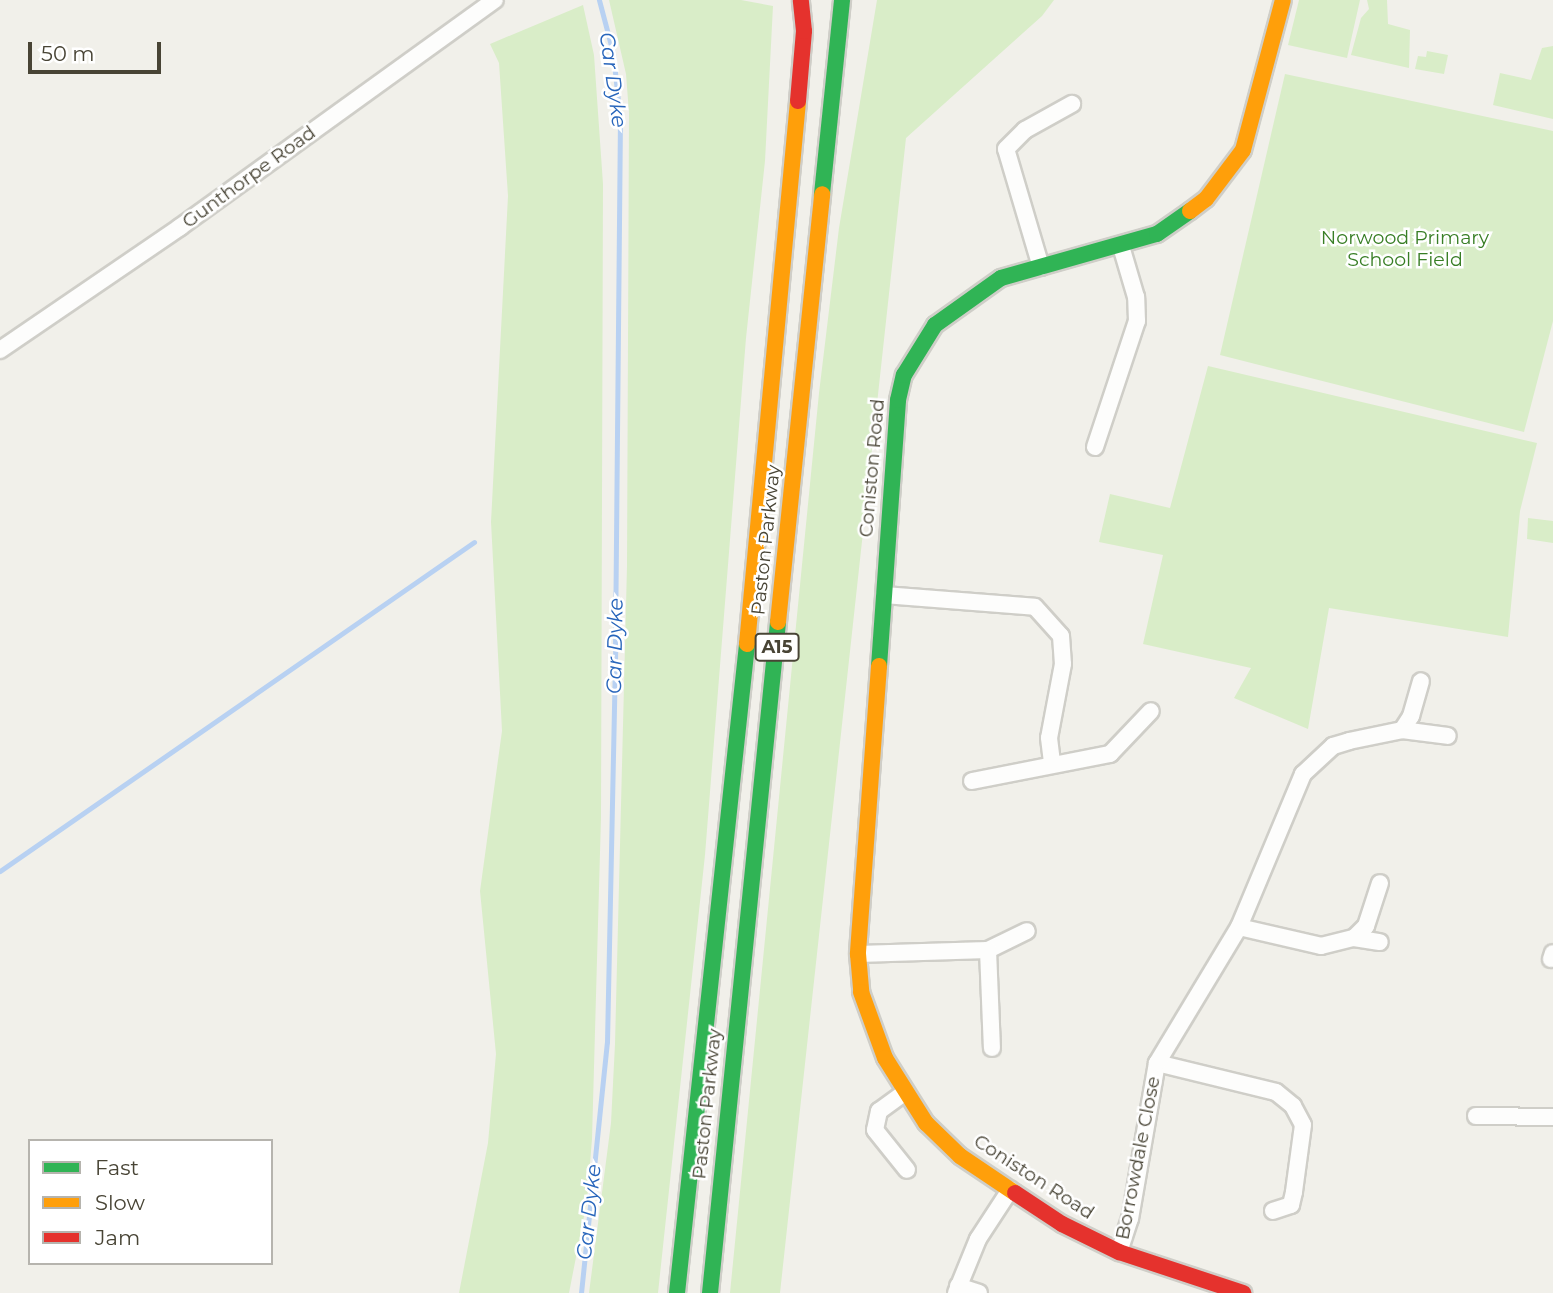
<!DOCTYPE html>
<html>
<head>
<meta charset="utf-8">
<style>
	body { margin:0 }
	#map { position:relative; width:1553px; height:1293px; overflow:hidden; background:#f1f0ea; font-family:Montserrat,sans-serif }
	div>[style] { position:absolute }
	.green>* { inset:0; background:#d9edc8 }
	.stream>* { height:5px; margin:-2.5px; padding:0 2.5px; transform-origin:2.5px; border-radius:2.5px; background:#b8d1f2 }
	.roads { filter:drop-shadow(2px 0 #cfcec8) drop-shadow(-2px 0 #cfcec8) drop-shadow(0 2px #cfcec8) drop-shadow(0 -2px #cfcec8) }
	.street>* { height:16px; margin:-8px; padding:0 8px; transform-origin:8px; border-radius:8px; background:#fdfdfc }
	.fast>* { height:16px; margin:-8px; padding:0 8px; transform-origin:8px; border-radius:8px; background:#30b455 }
	.slow>* { height:16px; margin:-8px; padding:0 8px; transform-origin:8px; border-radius:8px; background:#ff9f0a }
	.jam>* { height:16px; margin:-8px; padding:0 8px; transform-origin:8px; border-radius:8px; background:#e5322d }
	span { translate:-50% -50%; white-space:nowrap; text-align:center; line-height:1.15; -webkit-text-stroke:5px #fff; paint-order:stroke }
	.shield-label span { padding:2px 5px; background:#fff; border:2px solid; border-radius:5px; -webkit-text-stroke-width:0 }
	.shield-label { font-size:18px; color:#484435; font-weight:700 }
	.street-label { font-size:19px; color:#484435 }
	.park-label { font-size:19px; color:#387e25 }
	.water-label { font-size:21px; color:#2765bb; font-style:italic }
	.legend { position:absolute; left:28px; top:1139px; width:245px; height:126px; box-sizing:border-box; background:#fff; border:2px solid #b6b4ae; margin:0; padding:9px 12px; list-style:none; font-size:21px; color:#484435 }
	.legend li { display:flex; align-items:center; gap:14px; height:35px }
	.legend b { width:35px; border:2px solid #b6b4ae }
	.scale { position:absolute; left:28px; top:42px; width:133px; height:32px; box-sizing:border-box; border:4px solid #484435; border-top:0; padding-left:9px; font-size:21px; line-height:24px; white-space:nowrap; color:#484435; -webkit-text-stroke:5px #fff; paint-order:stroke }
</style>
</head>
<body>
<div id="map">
	<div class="green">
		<div style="clip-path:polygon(609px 0,741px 0,773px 6px,765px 161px,746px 338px,705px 855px,658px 1293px,589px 1293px,611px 1123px,615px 1044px,627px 566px,629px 113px,626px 74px)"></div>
		<div style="clip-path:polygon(877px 0,1054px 0,1042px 16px,906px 138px,780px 1293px,730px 1293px,819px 393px,839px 228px)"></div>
		<div style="clip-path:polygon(1299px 0,1360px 0,1347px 58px,1288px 45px)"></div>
		<div style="clip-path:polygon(1367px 0,1387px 0,1388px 24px,1410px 30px,1409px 68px,1351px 55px,1361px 18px,1369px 9px)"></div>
		<div style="clip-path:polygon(583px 5px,594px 55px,603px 184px,601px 817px,592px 1139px,587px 1201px,569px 1293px,459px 1293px,488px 1143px,496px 1054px,480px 891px,502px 731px,491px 522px,508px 196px,499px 63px,490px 44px)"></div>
		<div style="clip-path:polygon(1553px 46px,1553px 119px,1493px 105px,1500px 73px,1531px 80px,1542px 48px)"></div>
		<div style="clip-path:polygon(1427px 51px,1448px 55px,1444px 74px,1415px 69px,1418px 56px,1426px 57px)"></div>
		<div style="clip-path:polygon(1285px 74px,1553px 131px,1553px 321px,1524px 432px,1220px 355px)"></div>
		<div style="clip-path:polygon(1208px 366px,1537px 443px,1520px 511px,1508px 637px,1329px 608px,1308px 729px,1234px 698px,1251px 668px,1143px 644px,1163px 555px,1099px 542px,1110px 494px,1170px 508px)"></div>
		<div style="clip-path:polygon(1528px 518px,1553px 521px,1553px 543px,1527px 539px)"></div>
	</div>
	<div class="stream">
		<div style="left:0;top:871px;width:577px;rotate:-34.76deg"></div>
		<div style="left:581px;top:1293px;width:252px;rotate:-84.1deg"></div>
		<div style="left:607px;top:1042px;width:395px;rotate:-88.8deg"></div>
		<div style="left:615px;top:647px;width:527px;rotate:-89.46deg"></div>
		<div style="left:620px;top:120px;width:67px;rotate:-96deg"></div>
		<div style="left:613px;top:53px;width:55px;rotate:-104.8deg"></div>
	</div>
	<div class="roads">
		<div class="street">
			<div style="left:1041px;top:267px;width:123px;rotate:-106.5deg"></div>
			<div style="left:1006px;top:149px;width:27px;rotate:-45deg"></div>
			<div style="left:1025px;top:130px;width:54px;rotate:-29deg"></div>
			<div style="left:0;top:350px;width:218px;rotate:-34.3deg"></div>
			<div style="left:180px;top:227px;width:388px;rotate:-35.8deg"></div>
			<div style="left:1095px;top:447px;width:133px;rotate:-71.6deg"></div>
			<div style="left:1137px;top:321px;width:24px;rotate:-92deg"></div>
			<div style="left:1136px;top:297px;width:53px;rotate:-106.4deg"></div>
			<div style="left:884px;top:595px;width:151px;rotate:4.5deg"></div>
			<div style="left:1035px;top:607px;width:39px;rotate:48deg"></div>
			<div style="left:1061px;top:636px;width:28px;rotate:86deg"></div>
			<div style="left:1063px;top:664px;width:75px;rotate:100.7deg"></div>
			<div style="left:1049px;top:738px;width:25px;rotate:83deg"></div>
			<div style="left:1402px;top:730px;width:17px;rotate:-57deg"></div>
			<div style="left:1411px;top:716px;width:36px;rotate:-74deg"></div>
			<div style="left:972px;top:781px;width:141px;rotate:-11.1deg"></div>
			<div style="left:1110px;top:754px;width:59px;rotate:-46.4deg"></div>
			<div style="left:1239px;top:927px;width:84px;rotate:13deg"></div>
			<div style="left:1321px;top:946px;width:34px;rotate:-14deg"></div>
			<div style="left:1354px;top:938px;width:26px;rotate:9deg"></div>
			<div style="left:1354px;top:938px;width:17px;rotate:-45deg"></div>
			<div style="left:1366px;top:926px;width:45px;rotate:-72deg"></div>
			<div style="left:988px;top:950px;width:43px;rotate:-26deg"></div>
			<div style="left:858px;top:954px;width:130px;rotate:-1.8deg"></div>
			<div style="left:988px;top:950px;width:98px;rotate:87.7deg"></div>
			<div style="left:1551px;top:959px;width:6px;rotate:-72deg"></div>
			<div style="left:1157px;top:1063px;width:122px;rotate:13.7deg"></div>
			<div style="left:1276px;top:1092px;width:22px;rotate:39deg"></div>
			<div style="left:1293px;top:1106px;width:21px;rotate:62deg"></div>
			<div style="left:1303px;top:1125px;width:68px;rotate:97.7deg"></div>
			<div style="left:1294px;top:1192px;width:13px;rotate:103deg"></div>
			<div style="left:1291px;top:1205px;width:19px;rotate:162deg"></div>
			<div style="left:904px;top:1093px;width:31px;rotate:144deg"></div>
			<div style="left:879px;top:1111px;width:19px;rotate:102deg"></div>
			<div style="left:875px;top:1130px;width:51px;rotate:51.3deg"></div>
			<div style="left:1476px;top:1116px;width:77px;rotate:0.7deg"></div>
			<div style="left:1119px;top:1252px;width:35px;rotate:-72deg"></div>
			<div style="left:1130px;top:1219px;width:158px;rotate:-80.2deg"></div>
			<div style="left:1157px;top:1063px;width:159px;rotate:-58.9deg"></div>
			<div style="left:1239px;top:927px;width:166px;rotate:-67.3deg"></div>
			<div style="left:1303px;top:774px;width:41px;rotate:-43deg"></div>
			<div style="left:1333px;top:746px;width:17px;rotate:-17deg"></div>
			<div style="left:1349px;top:741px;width:54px;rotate:-11.7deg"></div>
			<div style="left:1402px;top:730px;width:46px;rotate:7.4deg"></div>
			<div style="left:958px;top:1286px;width:22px;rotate:18deg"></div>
			<div style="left:956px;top:1293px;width:58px;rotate:-67.8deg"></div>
			<div style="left:978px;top:1239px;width:59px;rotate:-56.9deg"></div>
		</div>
		<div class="fast">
			<div style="left:822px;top:194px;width:195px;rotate:-84.1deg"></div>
			<div style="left:879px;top:666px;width:267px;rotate:-85.9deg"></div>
			<div style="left:898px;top:400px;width:26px;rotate:-77deg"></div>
			<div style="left:904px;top:375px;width:59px;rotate:-58.2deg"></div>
			<div style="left:935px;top:325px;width:81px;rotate:-35.5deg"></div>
			<div style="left:1001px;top:278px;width:162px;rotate:-15.8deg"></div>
			<div style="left:1157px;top:234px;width:40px;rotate:-34.9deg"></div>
			<div style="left:677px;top:1293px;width:653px;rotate:-83.84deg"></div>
			<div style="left:710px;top:1293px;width:674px;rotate:-84.21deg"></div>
		</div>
		<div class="slow">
			<div style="left:1190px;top:211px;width:20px;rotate:-37deg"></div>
			<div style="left:1206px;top:199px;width:61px;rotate:-52.9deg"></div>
			<div style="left:1243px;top:150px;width:155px;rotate:-75.1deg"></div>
			<div style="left:778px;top:622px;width:430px;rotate:-84.1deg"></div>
			<div style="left:747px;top:644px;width:545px;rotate:-84.63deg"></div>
			<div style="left:879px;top:666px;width:289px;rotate:94.2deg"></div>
			<div style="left:858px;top:954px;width:38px;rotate:85deg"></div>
			<div style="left:861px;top:992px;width:70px;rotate:70deg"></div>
			<div style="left:885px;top:1058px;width:77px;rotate:57.8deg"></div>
			<div style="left:926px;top:1123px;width:47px;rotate:44.1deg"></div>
			<div style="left:960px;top:1156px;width:66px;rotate:33.9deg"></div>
		</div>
		<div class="jam">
			<div style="left:798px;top:101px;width:70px;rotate:-85.1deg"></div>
			<div style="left:804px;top:31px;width:31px;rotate:-96deg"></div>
			<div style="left:1015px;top:1193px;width:56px;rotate:33.4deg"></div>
			<div style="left:1062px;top:1224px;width:64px;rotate:26.2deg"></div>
			<div style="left:1119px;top:1252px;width:131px;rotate:18.3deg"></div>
		</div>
	</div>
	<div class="shield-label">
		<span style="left:777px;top:647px">A15</span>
	</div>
	<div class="street-label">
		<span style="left:249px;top:177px;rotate:-36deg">Gunthorpe Road</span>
		<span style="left:872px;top:468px;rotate:-85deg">Coniston Road</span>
		<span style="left:766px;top:540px;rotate:-84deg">Paston Parkway</span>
		<span style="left:707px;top:1104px;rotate:-84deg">Paston Parkway</span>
		<span style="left:1138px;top:1158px;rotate:-79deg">Borrowdale Close</span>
		<span style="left:1034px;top:1177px;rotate:33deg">Coniston Road</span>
	</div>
	<div class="park-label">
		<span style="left:1405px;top:249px">Norwood Primary<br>School Field</span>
	</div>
	<div class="water-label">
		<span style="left:613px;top:80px;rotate:82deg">Car Dyke</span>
		<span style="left:615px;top:646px;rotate:-89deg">Car Dyke</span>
		<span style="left:589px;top:1212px;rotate:-84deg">Car Dyke</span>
	</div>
	<ul class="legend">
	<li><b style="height:9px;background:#30b455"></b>Fast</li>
	<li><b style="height:9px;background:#ff9f0a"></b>Slow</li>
	<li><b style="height:9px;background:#e5322d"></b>Jam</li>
	</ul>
	<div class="scale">50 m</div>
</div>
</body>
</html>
